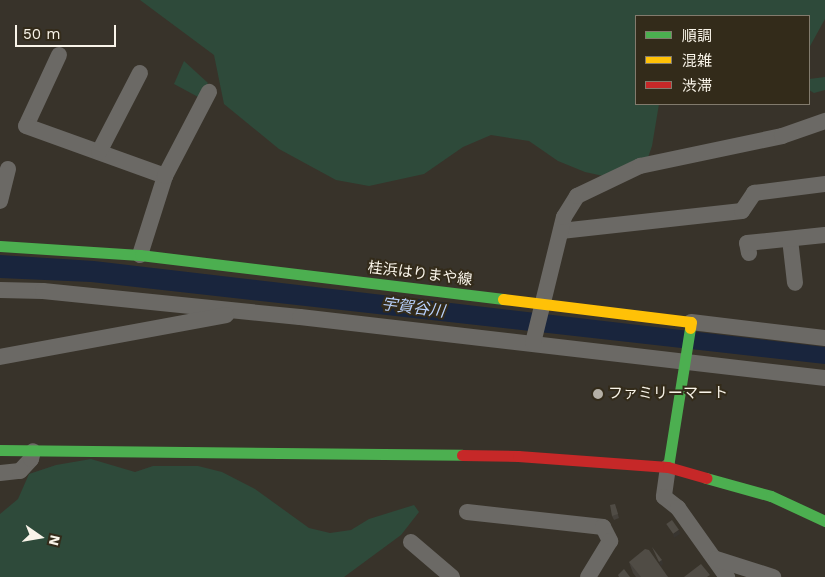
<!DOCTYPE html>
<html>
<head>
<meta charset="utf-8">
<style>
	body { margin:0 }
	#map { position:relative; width:825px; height:577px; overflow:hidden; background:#38332a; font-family:"Work Sans","Noto Sans JP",sans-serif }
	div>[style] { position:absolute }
	.green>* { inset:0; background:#2e4a3a }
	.water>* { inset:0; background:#19253d }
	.street>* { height:16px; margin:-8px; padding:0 8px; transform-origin:8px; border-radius:8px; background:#6b6965 }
	.fast>* { height:11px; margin:-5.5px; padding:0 5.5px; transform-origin:5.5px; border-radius:5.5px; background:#4caf50 }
	.slow>* { height:11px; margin:-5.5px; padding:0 5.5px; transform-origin:5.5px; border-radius:5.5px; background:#ffc107 }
	.jam>* { height:11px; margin:-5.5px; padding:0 5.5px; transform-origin:5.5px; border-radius:5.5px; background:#c62828 }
	.wall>* { inset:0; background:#45413b }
	.shaded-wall>* { inset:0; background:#383530 }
	.building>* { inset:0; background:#504c45; transform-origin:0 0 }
	.dots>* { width:14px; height:14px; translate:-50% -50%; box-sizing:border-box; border:2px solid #332b1a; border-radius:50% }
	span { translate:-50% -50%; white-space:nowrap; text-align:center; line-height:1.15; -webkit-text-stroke:4px #332b1a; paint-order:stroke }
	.street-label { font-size:15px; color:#f9f4e9 }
	.poi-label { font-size:15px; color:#f9f4e9 }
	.left { translate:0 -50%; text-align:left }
	.water-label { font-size:16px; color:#b8d1fd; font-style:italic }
	.legend { position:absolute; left:635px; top:15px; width:175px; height:90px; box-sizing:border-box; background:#332b1a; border:1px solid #827b6d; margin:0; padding:6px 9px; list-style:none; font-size:15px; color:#f9f4e9 }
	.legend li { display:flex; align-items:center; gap:10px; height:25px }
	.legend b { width:25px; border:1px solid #827b6d }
	.north { position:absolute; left:15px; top:512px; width:50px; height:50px; -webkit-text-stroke:4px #332b1a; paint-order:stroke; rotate:103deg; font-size:14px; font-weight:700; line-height:20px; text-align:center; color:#f9f4e9 }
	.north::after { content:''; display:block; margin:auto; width:18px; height:22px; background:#f9f4e9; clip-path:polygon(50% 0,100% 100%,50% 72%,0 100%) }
	.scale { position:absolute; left:15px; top:25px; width:101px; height:22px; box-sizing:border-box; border:2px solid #f9f4e9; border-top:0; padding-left:6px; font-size:15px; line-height:18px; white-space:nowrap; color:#f9f4e9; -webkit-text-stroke:4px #332b1a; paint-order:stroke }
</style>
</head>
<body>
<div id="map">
	<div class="green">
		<div style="clip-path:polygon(140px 0,825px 0,825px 19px,809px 48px,809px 16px,636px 16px,636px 104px,659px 104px,652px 146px,643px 172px,617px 179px,585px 172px,558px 161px,529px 141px,491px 135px,463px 147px,424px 174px,369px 186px,336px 180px,279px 149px,224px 104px,214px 55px)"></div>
		<div style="clip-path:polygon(184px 61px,208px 83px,200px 98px,174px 84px)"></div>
		<div style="clip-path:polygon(825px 77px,825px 90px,814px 93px,809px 90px,809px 79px)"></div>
		<div style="clip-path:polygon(91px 459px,135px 472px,153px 466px,198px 466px,222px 472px,255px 489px,309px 528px,330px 533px,351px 530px,369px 519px,414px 505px,419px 512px,401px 535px,344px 577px,0 577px,0 514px,18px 499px,29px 474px,56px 465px)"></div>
	</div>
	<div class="water">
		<div style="clip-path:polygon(0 255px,94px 261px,825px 347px,825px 364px,91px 282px,0 278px)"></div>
	</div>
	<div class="street">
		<div style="left:59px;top:55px;width:78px;rotate:114.9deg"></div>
		<div style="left:26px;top:126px;width:148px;rotate:19.8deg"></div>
		<div style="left:99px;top:152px;width:89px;rotate:-62.6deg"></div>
		<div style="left:0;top:201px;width:33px;rotate:-76deg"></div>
		<div style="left:561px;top:231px;width:182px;rotate:-6.3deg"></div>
		<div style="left:742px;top:211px;width:22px;rotate:-56deg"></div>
		<div style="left:754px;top:193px;width:72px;rotate:-7.2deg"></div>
		<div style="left:790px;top:239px;width:44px;rotate:83.5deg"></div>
		<div style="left:749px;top:253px;width:10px;rotate:-101deg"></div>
		<div style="left:747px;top:243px;width:78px;rotate:-5.9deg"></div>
		<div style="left:140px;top:255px;width:83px;rotate:-72.4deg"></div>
		<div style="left:165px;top:176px;width:95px;rotate:-62.4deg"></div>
		<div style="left:0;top:290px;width:43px;rotate:1.3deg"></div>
		<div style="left:43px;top:291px;width:258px;rotate:5.8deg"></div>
		<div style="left:300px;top:317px;width:529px;rotate:6.63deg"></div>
		<div style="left:691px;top:322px;width:135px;rotate:6.8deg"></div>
		<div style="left:533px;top:343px;width:130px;rotate:-76.2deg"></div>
		<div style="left:564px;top:217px;width:25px;rotate:-58deg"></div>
		<div style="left:577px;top:196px;width:70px;rotate:-25.5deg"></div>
		<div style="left:640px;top:166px;width:145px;rotate:-11.9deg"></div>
		<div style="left:782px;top:136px;width:46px;rotate:-19.2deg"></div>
		<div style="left:0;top:357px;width:230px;rotate:-10.5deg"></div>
		<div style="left:668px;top:467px;width:30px;rotate:98deg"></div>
		<div style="left:664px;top:497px;width:18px;rotate:38deg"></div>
		<div style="left:678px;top:508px;width:85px;rotate:54.6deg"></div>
		<div style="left:0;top:473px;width:20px;rotate:-6deg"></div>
		<div style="left:20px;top:471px;width:16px;rotate:-47deg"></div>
		<div style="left:31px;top:459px;width:8px;rotate:-76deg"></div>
		<div style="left:467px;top:512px;width:137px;rotate:6.3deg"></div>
		<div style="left:603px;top:527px;width:16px;rotate:63deg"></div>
		<div style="left:610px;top:541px;width:42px;rotate:121.4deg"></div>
		<div style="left:411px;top:542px;width:54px;rotate:40.5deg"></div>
		<div style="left:716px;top:559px;width:60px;rotate:17.5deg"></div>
	</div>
	<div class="fast">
		<div style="left:0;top:246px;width:140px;rotate:3.7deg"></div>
		<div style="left:140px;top:255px;width:366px;rotate:6.9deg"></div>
		<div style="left:0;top:450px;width:462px;rotate:0.6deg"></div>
		<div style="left:668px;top:467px;width:141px;rotate:-81deg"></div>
		<div style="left:706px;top:478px;width:67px;rotate:15.5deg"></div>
		<div style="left:771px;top:496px;width:60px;rotate:24.8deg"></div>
	</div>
	<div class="slow">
		<div style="left:503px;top:299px;width:189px;rotate:7deg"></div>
		<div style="left:691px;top:322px;width:6px;rotate:99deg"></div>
	</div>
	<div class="jam">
		<div style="left:462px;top:455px;width:56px;rotate:1deg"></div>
		<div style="left:518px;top:456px;width:150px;rotate:4.2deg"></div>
		<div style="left:668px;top:467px;width:40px;rotate:16deg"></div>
	</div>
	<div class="wall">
		<div style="clip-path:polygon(616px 508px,619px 518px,614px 520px,612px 516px)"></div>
		<div style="clip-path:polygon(629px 562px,668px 577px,636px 577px,633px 573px)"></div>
	</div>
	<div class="shaded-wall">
		<div style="clip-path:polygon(679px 530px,680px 534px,674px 538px,673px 534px)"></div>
		<div style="clip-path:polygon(662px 560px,663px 564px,661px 566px,659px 562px)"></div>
	</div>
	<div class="building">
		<div style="clip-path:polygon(615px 504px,618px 514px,612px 516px,610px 505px)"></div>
		<div style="left:672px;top:520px;width:12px;height:7px;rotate:55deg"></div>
		<div style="clip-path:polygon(652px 547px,662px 560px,659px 562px)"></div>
		<div style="clip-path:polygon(645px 549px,649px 550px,668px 577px,641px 577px,629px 562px)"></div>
		<div style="clip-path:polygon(701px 564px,710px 575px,707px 577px,684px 577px)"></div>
		<div style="clip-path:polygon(624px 569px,630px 577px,619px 577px,618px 575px)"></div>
	</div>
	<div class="dots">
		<div style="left:598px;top:394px;background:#b5b0a6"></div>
	</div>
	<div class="street-label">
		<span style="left:420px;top:274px;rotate:7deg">桂浜はりまや線</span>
	</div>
	<div class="poi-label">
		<span class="left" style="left:608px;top:394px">ファミリーマート</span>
	</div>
	<div class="water-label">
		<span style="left:413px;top:308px;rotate:7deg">宇賀谷川</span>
	</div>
	<ul class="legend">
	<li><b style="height:6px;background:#4caf50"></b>順調</li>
	<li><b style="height:6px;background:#ffc107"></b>混雑</li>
	<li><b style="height:6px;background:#c62828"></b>渋滞</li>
	</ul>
	<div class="north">N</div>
	<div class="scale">50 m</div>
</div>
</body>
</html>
